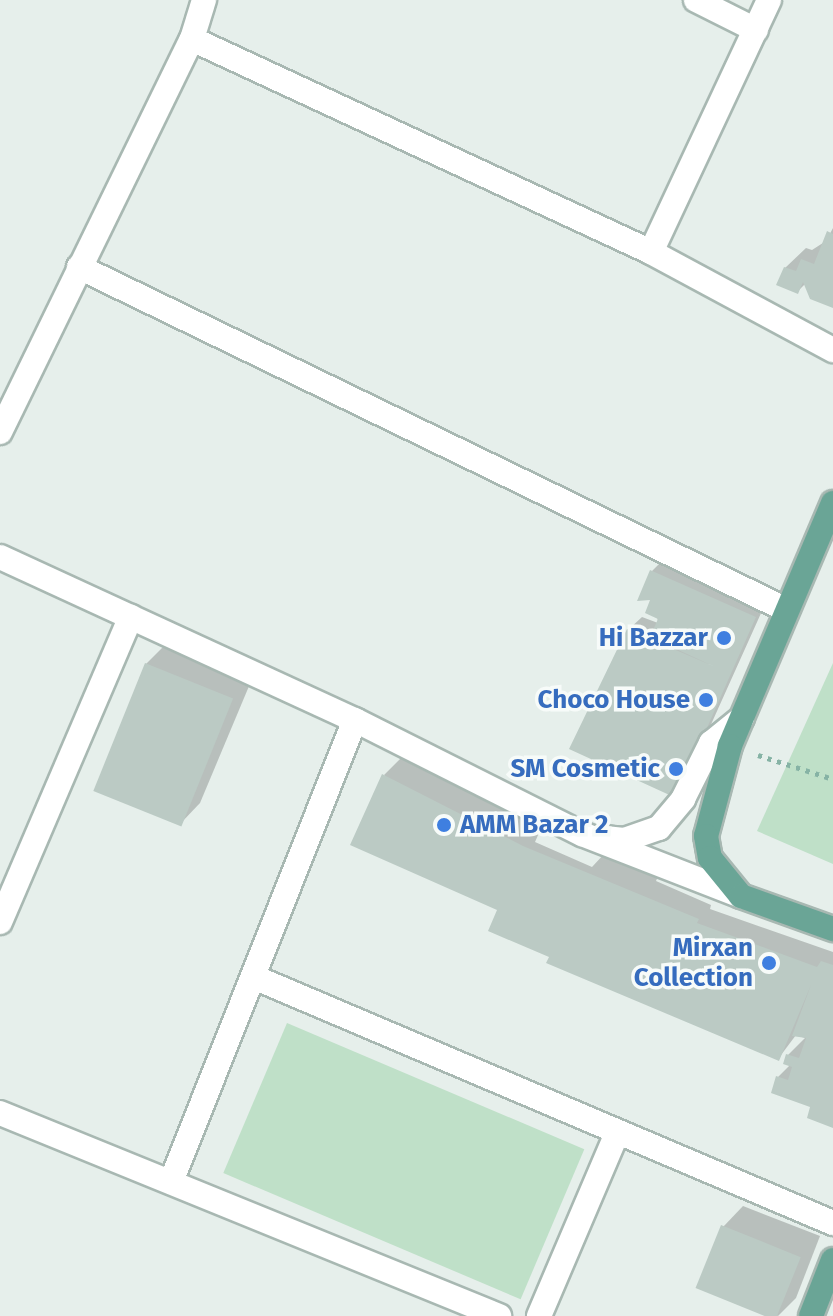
<!DOCTYPE html>
<html>
<head>
<meta charset="utf-8">
<style>
	body { margin:0 }
	#map { position:relative; width:833px; height:1316px; overflow:hidden; background:#e6efeb; font-family:"Fira Sans",sans-serif }
	div>[style] { position:absolute }
	.green>* { inset:0; background:#bfe0c8; transform-origin:0 0 }
	.shadow>* { inset:0; background:#0003 }
	.building>* { inset:0; background:#bbcac4; transform-origin:0 0 }
	.path>* { height:5px; margin-top:-2.5px; transform-origin:0; background:repeating-linear-gradient(90deg,#86b3a5 0 4px,transparent 0 10px) }
	.roads { filter:drop-shadow(2px 0 #a8b8b2) drop-shadow(-2px 0 #a8b8b2) drop-shadow(0 2px #a8b8b2) drop-shadow(0 -2px #a8b8b2) }
	.minor>* { height:24px; margin:-12px; padding:0 12px; transform-origin:12px; border-radius:12px; background:#fff }
	.major>* { height:24px; margin:-12px; padding:0 12px; transform-origin:12px; border-radius:12px; background:#6aa596 }
	.dots>* { width:22px; height:22px; translate:-50% -50%; box-sizing:border-box; border:4px solid #f7fbf9; border-radius:50% }
	span { translate:-50% -50%; white-space:nowrap; text-align:center; line-height:1.15; -webkit-text-stroke:7px #f7fbf9; paint-order:stroke }
	.shop-label { font-size:26px; color:#366cbe; font-weight:700 }
	.right { translate:-100% -50%; text-align:right }
	.left { translate:0 -50%; text-align:left }
</style>
</head>
<body>
<div id="map">
	<div class="green">
		<div style="clip-path:polygon(833px 663px,833px 864px,757px 831px)"></div>
		<div style="left:287px;top:1023px;width:323px;height:163px;rotate:23deg"></div>
	</div>
	<div class="shadow">
		<div style="clip-path:polygon(833px 228px,833px 306px,805px 284px,798px 291px,785px 268px,806px 248px,812px 250px,826px 241px)"></div>
		<div style="clip-path:polygon(evenodd,665px 558px,762px 611px,682px 789px,628px 630px,642px 617px,658px 623px,652px 571px,665px 558px,721px 663px,722px 667px,665px 669px,721px 663px)"></div>
		<div style="clip-path:polygon(166px 644px,252px 679px,200px 803px,180px 824px,146px 664px)"></div>
		<div style="clip-path:polygon(404px 755px,542px 826px,535px 842px,592px 867px,605px 853px,659px 874px,656px 881px,711px 905px,710px 909px,833px 952px,833px 1125px,778px 1077px,790px 1065px,788px 1055px,805px 1038px,796px 1035px,778px 1059px,551px 956px,384px 775px)"></div>
		<div style="clip-path:polygon(743px 1206px,820px 1236px,796px 1298px,778px 1316px,699px 1287px,723px 1227px)"></div>
	</div>
	<div class="building">
		<div style="clip-path:polygon(827px 231px,833px 234px,833px 308px,810px 299px,803px 282px,798px 294px,776px 285px,784px 267px,796px 271px,801px 259px,814px 264px)"></div>
		<div style="clip-path:polygon(650px 570px,756px 617px,676px 798px,569px 749px,627px 629px,713px 666px,650px 637px,658px 619px,645px 613px,650px 600px,637px 601px)"></div>
		<div style="left:145px;top:663px;width:95px;height:138px;rotate:22deg"></div>
		<div style="clip-path:polygon(382px 774px,523px 846px,699px 919px,697px 923px,817px 967px,821px 961px,833px 965px,833px 1128px,807px 1118px,810px 1107px,771px 1093px,776px 1076px,788px 1080px,792px 1067px,783px 1064px,786px 1054px,799px 1058px,806px 1038px,792px 1036px,811px 985px,779px 1061px,546px 963px,549px 957px,488px 931px,497px 910px,350px 845px)"></div>
		<div style="left:721px;top:1225px;width:86px;height:68px;rotate:22deg"></div>
	</div>
	<div class="path">
		<div style="left:758px;top:755px;width:79px;rotate:17.7deg"></div>
	</div>
	<div class="roads">
		<div class="minor">
			<div style="left:696px;top:0;width:67px;rotate:26.6deg"></div>
			<div style="left:192px;top:39px;width:506px;rotate:24.89deg"></div>
			<div style="left:651px;top:252px;width:207px;rotate:28.3deg"></div>
			<div style="left:651px;top:252px;width:278px;rotate:-64.9deg"></div>
			<div style="left:79px;top:267px;width:787px;rotate:25.85deg"></div>
			<div style="left:0;top:432px;width:437px;rotate:-64deg"></div>
			<div style="left:192px;top:39px;width:41px;rotate:-72.9deg"></div>
			<div style="left:0;top:557px;width:391px;rotate:24.7deg"></div>
			<div style="left:355px;top:720px;width:254px;rotate:26.7deg"></div>
			<div style="left:582px;top:834px;width:171px;rotate:21.3deg"></div>
			<div style="left:605px;top:838px;width:19px;rotate:6deg"></div>
			<div style="left:624px;top:840px;width:37px;rotate:-19deg"></div>
			<div style="left:659px;top:828px;width:38px;rotate:-50deg"></div>
			<div style="left:683px;top:799px;width:63px;rotate:-63.4deg"></div>
			<div style="left:711px;top:743px;width:40px;rotate:-39deg"></div>
			<div style="left:0;top:922px;width:332px;rotate:-66.8deg"></div>
			<div style="left:256px;top:978px;width:627px;rotate:23.01deg"></div>
			<div style="left:0;top:1113px;width:539px;rotate:22.14deg"></div>
			<div style="left:171px;top:1182px;width:497px;rotate:-68.3deg"></div>
			<div style="left:539px;top:1316px;width:199px;rotate:-66.9deg"></div>
		</div>
		<div class="major">
			<div style="left:833px;top:503px;width:264px;rotate:113deg"></div>
			<div style="left:730px;top:746px;width:93px;rotate:104.9deg"></div>
			<div style="left:706px;top:836px;width:22px;rotate:80deg"></div>
			<div style="left:710px;top:858px;width:49px;rotate:50.8deg"></div>
			<div style="left:741px;top:896px;width:98px;rotate:19.7deg"></div>
			<div style="left:811px;top:1316px;width:60px;rotate:-68.6deg"></div>
		</div>
	</div>
	<div class="dots">
		<div style="left:724px;top:638px;background:#3f7fe0"></div>
		<div style="left:706px;top:700px;background:#3f7fe0"></div>
		<div style="left:676px;top:769px;background:#3f7fe0"></div>
		<div style="left:444px;top:825px;background:#3f7fe0"></div>
		<div style="left:769px;top:963px;background:#3f7fe0"></div>
	</div>
	<div class="shop-label">
		<span class="right" style="left:708px;top:638px">Hi Bazzar</span>
		<span class="right" style="left:690px;top:700px">Choco House</span>
		<span class="right" style="left:660px;top:769px">SM Cosmetic</span>
		<span class="left" style="left:460px;top:825px">AMM Bazar 2</span>
		<span class="right" style="left:753px;top:963px">Mirxan<br>Collection</span>
	</div>
</div>
</body>
</html>
